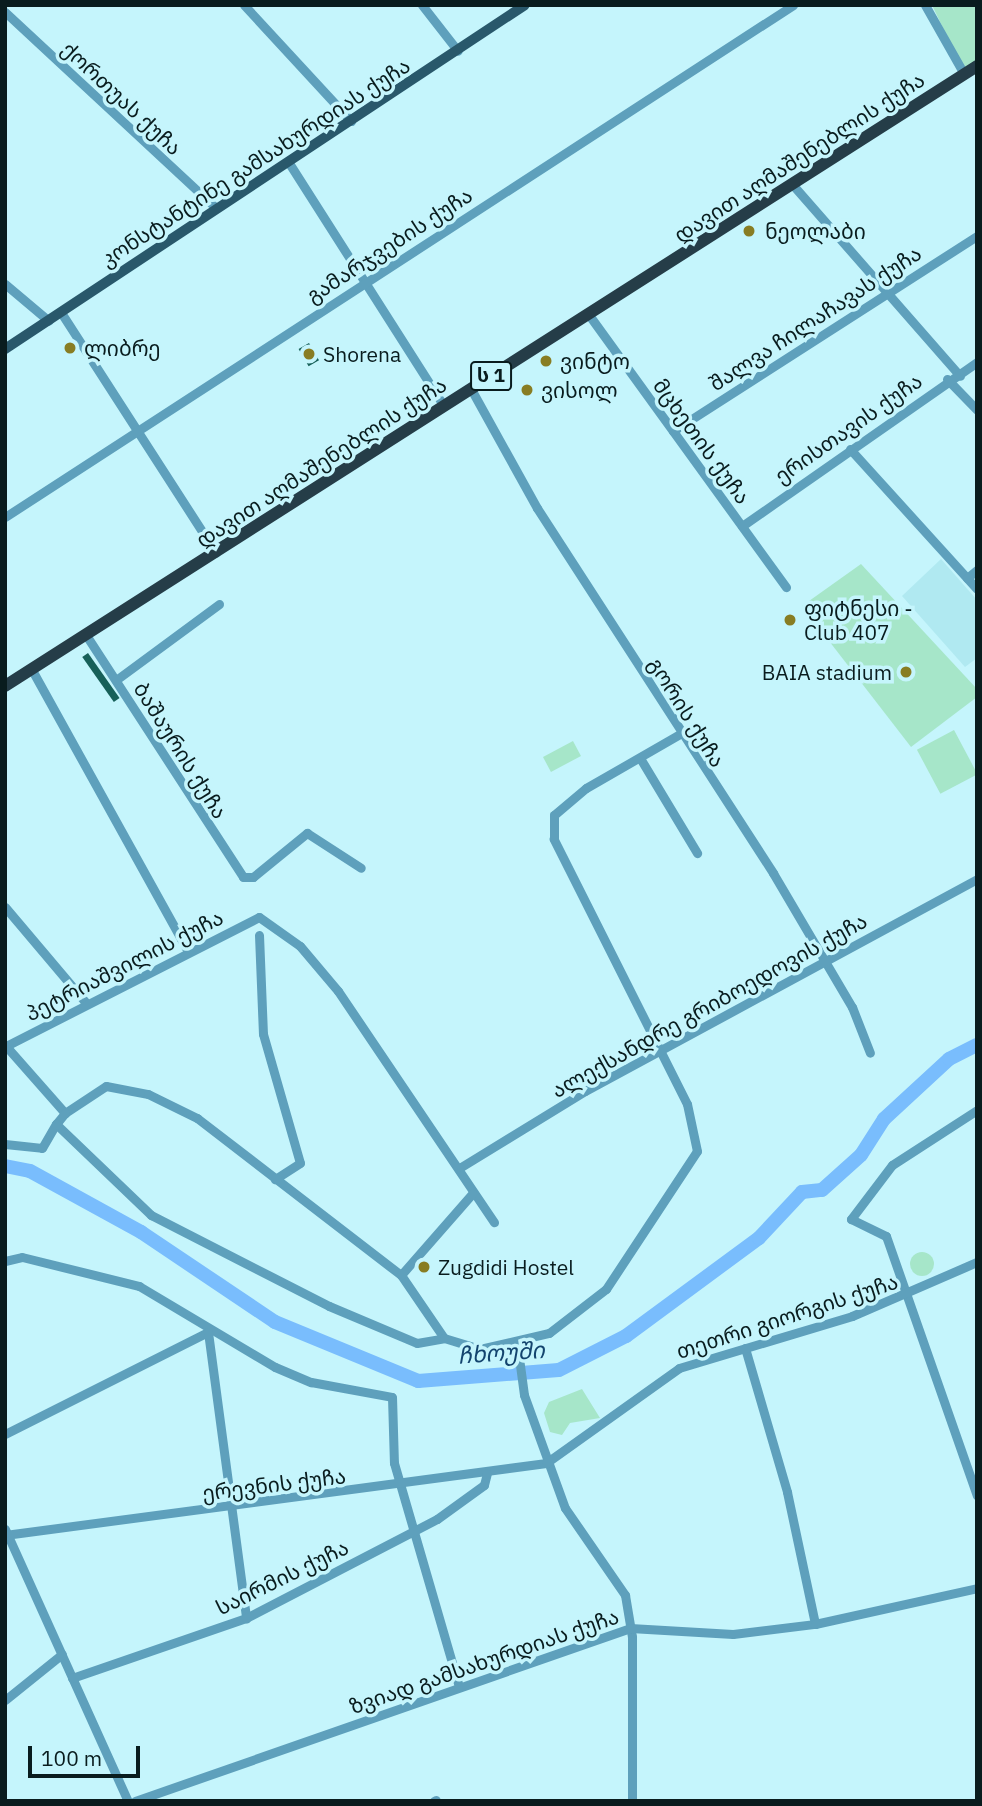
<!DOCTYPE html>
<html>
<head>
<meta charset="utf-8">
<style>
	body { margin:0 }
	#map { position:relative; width:982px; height:1806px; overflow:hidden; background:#c5f5fc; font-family:"IBM Plex Sans","Noto Sans Georgian",sans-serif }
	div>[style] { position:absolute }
	.built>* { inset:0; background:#b0e9f1 }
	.green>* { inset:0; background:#a6e6c9; transform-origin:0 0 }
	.round { border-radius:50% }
	.river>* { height:14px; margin:-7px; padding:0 7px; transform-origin:7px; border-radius:7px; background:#79bdfd }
	.building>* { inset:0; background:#176059; transform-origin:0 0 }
	.minor>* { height:9px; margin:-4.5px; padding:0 4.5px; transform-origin:4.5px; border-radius:4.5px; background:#5ea0bc }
	.major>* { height:10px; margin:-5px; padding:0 5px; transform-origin:5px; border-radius:5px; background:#29586b }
	.highway>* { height:12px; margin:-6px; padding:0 6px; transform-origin:6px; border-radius:6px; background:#253d48 }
	.dots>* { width:19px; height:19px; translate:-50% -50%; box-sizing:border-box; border:4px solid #c5f5fc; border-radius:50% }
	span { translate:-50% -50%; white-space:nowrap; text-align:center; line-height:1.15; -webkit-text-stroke:7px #c5f5fc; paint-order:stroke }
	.shield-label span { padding:2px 5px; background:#c5f5fc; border:2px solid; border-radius:5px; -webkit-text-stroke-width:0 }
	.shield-label { font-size:19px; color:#091c1e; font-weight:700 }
	.street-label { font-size:21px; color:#091c1e }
	.poi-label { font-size:21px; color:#091c1e }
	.left { translate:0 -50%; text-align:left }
	.right { translate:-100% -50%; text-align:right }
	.water-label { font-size:23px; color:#13446e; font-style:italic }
	.frame { position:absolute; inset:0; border:7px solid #091c1e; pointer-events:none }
	.scale { position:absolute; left:28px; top:1746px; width:112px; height:32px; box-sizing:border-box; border:4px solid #091c1e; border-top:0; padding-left:9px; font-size:21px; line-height:24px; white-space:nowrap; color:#091c1e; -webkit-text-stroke:5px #c5f5fc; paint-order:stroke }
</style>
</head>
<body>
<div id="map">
	<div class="built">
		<div style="clip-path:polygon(941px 559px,977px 600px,977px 658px,965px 667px,902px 596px)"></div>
	</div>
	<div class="green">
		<div style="clip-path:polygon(932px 5px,977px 5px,977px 61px,963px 70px)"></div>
		<div style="clip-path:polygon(861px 564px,977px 689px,977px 697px,911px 747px,802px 606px)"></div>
		<div style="left:954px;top:730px;width:50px;height:42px;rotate:62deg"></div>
		<div style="left:573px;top:741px;width:17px;height:34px;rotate:62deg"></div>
		<div class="round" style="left:910px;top:1252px;width:24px;height:24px"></div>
		<div style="clip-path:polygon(582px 1389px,600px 1418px,570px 1423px,562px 1435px,550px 1432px,544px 1413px,549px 1402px)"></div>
	</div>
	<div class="river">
		<div style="left:5px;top:1166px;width:25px;rotate:11deg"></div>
		<div style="left:30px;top:1171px;width:127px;rotate:28.8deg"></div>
		<div style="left:141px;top:1232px;width:161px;rotate:33.9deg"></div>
		<div style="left:275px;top:1322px;width:155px;rotate:22.4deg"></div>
		<div style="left:418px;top:1381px;width:141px;rotate:-4.5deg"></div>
		<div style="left:559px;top:1370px;width:75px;rotate:-26.9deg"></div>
		<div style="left:626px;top:1336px;width:165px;rotate:-36.4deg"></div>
		<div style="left:759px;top:1238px;width:63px;rotate:-46.9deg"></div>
		<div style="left:802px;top:1192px;width:20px;rotate:-6deg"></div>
		<div style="left:822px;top:1190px;width:52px;rotate:-41.9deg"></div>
		<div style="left:861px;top:1155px;width:43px;rotate:-57.4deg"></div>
		<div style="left:884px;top:1119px;width:88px;rotate:-42.7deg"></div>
		<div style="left:949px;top:1059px;width:31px;rotate:-27deg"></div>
	</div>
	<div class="building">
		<div style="left:309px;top:343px;width:20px;height:12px;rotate:60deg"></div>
		<div style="left:88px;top:653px;width:55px;height:7px;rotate:55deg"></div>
	</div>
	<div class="minor">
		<div style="left:244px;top:5px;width:158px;rotate:47.3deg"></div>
		<div style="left:422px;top:5px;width:58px;rotate:52deg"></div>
		<div style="left:925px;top:5px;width:79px;rotate:60.5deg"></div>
		<div style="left:5px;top:12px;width:288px;rotate:42.9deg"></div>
		<div style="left:289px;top:163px;width:288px;rotate:57.5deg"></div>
		<div style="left:792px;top:184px;width:255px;rotate:48.8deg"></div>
		<div style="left:5px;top:284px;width:57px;rotate:40.1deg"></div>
		<div style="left:62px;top:314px;width:284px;rotate:57.2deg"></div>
		<div style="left:589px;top:315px;width:336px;rotate:54.1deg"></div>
		<div style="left:947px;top:379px;width:43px;rotate:45.9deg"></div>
		<div style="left:471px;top:389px;width:136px;rotate:61deg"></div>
		<div style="left:537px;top:508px;width:435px;rotate:57.1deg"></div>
		<div style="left:773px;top:873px;width:156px;rotate:59.5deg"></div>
		<div style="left:852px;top:1007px;width:49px;rotate:68.6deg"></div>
		<div style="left:673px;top:431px;width:361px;rotate:-32.7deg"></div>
		<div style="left:850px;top:449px;width:189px;rotate:47.8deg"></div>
		<div style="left:5px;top:517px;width:940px;rotate:-33.01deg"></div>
		<div style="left:742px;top:526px;width:287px;rotate:-34.9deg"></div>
		<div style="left:967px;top:578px;width:13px;rotate:-39deg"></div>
		<div style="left:86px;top:635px;width:288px;rotate:57deg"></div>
		<div style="left:243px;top:877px;width:10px"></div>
		<div style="left:253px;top:877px;width:70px;rotate:-39.2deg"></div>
		<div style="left:307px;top:833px;width:64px;rotate:32.9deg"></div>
		<div style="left:32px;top:670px;width:321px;rotate:61deg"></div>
		<div style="left:116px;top:680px;width:128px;rotate:-36.4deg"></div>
		<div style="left:640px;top:758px;width:111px;rotate:59deg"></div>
		<div style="left:5px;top:907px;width:126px;rotate:49.8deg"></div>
		<div style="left:259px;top:935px;width:99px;rotate:87.7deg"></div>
		<div style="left:263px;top:1034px;width:134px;rotate:74deg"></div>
		<div style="left:300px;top:1163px;width:30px;rotate:147deg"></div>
		<div style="left:5px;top:1045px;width:91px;rotate:48.6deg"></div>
		<div style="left:65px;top:1113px;width:49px;rotate:-33.4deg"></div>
		<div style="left:106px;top:1086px;width:43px;rotate:10.8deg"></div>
		<div style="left:148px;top:1094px;width:55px;rotate:26.1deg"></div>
		<div style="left:197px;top:1118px;width:257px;rotate:37.6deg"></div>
		<div style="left:401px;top:1275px;width:76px;rotate:55.7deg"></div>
		<div style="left:6px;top:1046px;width:284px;rotate:-27deg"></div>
		<div style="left:259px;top:917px;width:50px;rotate:35.3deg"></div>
		<div style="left:300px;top:946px;width:59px;rotate:49.8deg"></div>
		<div style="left:338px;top:991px;width:279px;rotate:56deg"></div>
		<div style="left:977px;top:1110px;width:101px;rotate:147.1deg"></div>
		<div style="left:892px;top:1165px;width:68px;rotate:127.2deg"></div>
		<div style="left:851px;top:1219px;width:39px;rotate:26deg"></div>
		<div style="left:886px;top:1236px;width:275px;rotate:70.7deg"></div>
		<div style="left:65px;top:1113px;width:14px;rotate:129deg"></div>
		<div style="left:56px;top:1124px;width:132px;rotate:43.8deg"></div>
		<div style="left:151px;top:1215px;width:200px;rotate:27.1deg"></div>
		<div style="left:329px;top:1306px;width:95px;rotate:22.8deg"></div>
		<div style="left:417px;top:1343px;width:27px;rotate:-10deg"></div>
		<div style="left:444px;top:1338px;width:38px;rotate:17deg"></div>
		<div style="left:480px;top:1349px;width:71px;rotate:-13.1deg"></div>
		<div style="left:549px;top:1333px;width:72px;rotate:-37.7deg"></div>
		<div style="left:606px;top:1289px;width:165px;rotate:-56.6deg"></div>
		<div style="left:697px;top:1151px;width:48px;rotate:-102deg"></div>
		<div style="left:687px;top:1104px;width:297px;rotate:-116.7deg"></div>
		<div style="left:554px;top:839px;width:24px;rotate:-90deg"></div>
		<div style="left:554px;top:815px;width:42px;rotate:-40.2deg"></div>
		<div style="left:586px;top:788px;width:108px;rotate:-29.9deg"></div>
		<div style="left:5px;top:1144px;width:37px;rotate:6deg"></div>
		<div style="left:42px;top:1148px;width:28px;rotate:-60deg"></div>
		<div style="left:461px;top:1167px;width:145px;rotate:-31.5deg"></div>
		<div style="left:585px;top:1091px;width:446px;rotate:-28.4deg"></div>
		<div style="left:5px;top:1261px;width:17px;rotate:-13deg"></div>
		<div style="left:22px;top:1257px;width:121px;rotate:13.9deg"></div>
		<div style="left:139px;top:1286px;width:158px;rotate:30.8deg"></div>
		<div style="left:275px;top:1367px;width:39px;rotate:23deg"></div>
		<div style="left:311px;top:1382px;width:82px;rotate:10.5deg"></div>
		<div style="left:392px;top:1397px;width:66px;rotate:88.3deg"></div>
		<div style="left:394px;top:1463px;width:233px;rotate:73.8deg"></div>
		<div style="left:401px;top:1275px;width:108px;rotate:-48.8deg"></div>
		<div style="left:517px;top:1343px;width:52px;rotate:82.3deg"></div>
		<div style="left:524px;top:1395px;width:120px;rotate:70.1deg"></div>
		<div style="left:565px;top:1508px;width:106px;rotate:55.4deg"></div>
		<div style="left:625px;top:1595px;width:43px;rotate:80.5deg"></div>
		<div style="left:632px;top:1637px;width:164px;rotate:90deg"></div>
		<div style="left:745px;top:1348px;width:150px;rotate:73.7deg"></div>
		<div style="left:787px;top:1492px;width:135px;rotate:78deg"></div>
		<div style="left:5px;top:1434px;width:227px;rotate:-26.7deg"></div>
		<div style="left:208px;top:1332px;width:289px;rotate:82.4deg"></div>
		<div style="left:5px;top:1529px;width:299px;rotate:65.7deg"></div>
		<div style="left:5px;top:1535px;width:546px;rotate:-7.58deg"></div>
		<div style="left:546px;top:1463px;width:163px;rotate:-35.5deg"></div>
		<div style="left:679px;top:1368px;width:181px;rotate:-16.7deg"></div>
		<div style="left:852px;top:1316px;width:136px;rotate:-23.4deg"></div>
		<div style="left:72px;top:1678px;width:184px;rotate:-19deg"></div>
		<div style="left:246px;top:1618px;width:215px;rotate:-27.4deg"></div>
		<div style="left:437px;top:1519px;width:58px;rotate:-35.9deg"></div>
		<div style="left:484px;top:1485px;width:12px;rotate:-76deg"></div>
		<div style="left:5px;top:1700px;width:73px;rotate:-38.9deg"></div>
		<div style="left:135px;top:1801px;width:524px;rotate:-19.26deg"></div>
		<div style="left:630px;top:1628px;width:103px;rotate:3.3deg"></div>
		<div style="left:733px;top:1634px;width:83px;rotate:-7deg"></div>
		<div style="left:815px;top:1624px;width:166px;rotate:-12.5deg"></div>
		<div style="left:434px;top:1801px;width:2px;rotate:-27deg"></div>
	</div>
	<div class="major">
		<div style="left:5px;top:349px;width:623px;rotate:-33.49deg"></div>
	</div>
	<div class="highway">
		<div style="left:5px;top:686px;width:1153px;rotate:-32.53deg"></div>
	</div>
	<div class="dots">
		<div style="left:749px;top:231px;background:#887d23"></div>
		<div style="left:70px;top:348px;background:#887d23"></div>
		<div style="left:309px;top:354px;background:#887d23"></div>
		<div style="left:546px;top:361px;background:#887d23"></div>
		<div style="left:527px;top:390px;background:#887d23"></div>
		<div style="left:790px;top:620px;background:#887d23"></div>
		<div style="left:906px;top:672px;background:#887d23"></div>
		<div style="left:424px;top:1267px;background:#887d23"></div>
	</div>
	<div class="shield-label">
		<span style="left:491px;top:376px">ს 1</span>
	</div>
	<div class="street-label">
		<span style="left:122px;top:98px;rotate:43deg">ქორთუას ქუჩა</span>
		<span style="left:799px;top:157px;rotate:-33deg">დავით აღმაშენებლის ქუჩა</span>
		<span style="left:255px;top:162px;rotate:-33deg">კონსტანტინე გამსახურდიას ქუჩა</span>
		<span style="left:389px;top:245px;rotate:-33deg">გამარჯვების ქუჩა</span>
		<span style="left:815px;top:318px;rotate:-33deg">შალვა ჩილაჩავას ქუჩა</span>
		<span style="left:848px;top:428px;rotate:-35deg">ერისთავის ქუჩა</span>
		<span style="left:702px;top:441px;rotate:54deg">მცხეთის ქუჩა</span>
		<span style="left:321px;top:462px;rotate:-33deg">დავით აღმაშენებლის ქუჩა</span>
		<span style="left:687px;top:712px;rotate:58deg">გორის ქუჩა</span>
		<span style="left:181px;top:750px;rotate:58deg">ბაშაურის ქუჩა</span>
		<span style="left:124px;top:965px;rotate:-27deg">პეტრიაშვილის ქუჩა</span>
		<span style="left:709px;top:1005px;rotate:-29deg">ალექსანდრე გრიბოედოვის ქუჩა</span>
		<span style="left:787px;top:1316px;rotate:-18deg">თეთრი გიორგის ქუჩა</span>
		<span style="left:274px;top:1484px;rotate:-7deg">ერევნის ქუჩა</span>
		<span style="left:282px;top:1577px;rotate:-26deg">საირმის ქუჩა</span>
		<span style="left:484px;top:1661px;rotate:-19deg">ზვიად გამსახურდიას ქუჩა</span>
	</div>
	<div class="poi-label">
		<span class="left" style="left:765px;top:231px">ნეოლაბი</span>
		<span class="left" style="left:84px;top:348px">ლიბრე</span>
		<span class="left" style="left:323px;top:354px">Shorena</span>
		<span class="left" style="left:560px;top:361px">ვინტო</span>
		<span class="left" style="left:541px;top:390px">ვისოლ</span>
		<span class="left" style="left:804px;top:620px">ფიტნესი -<br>Club 407</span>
		<span class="right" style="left:892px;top:672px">BAIA stadium</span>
		<span class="left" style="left:438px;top:1267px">Zugdidi Hostel</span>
	</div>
	<div class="water-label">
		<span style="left:501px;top:1352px;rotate:-4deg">ჩხოუში</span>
	</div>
	<div class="frame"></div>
	<div class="scale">100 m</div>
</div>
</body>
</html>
